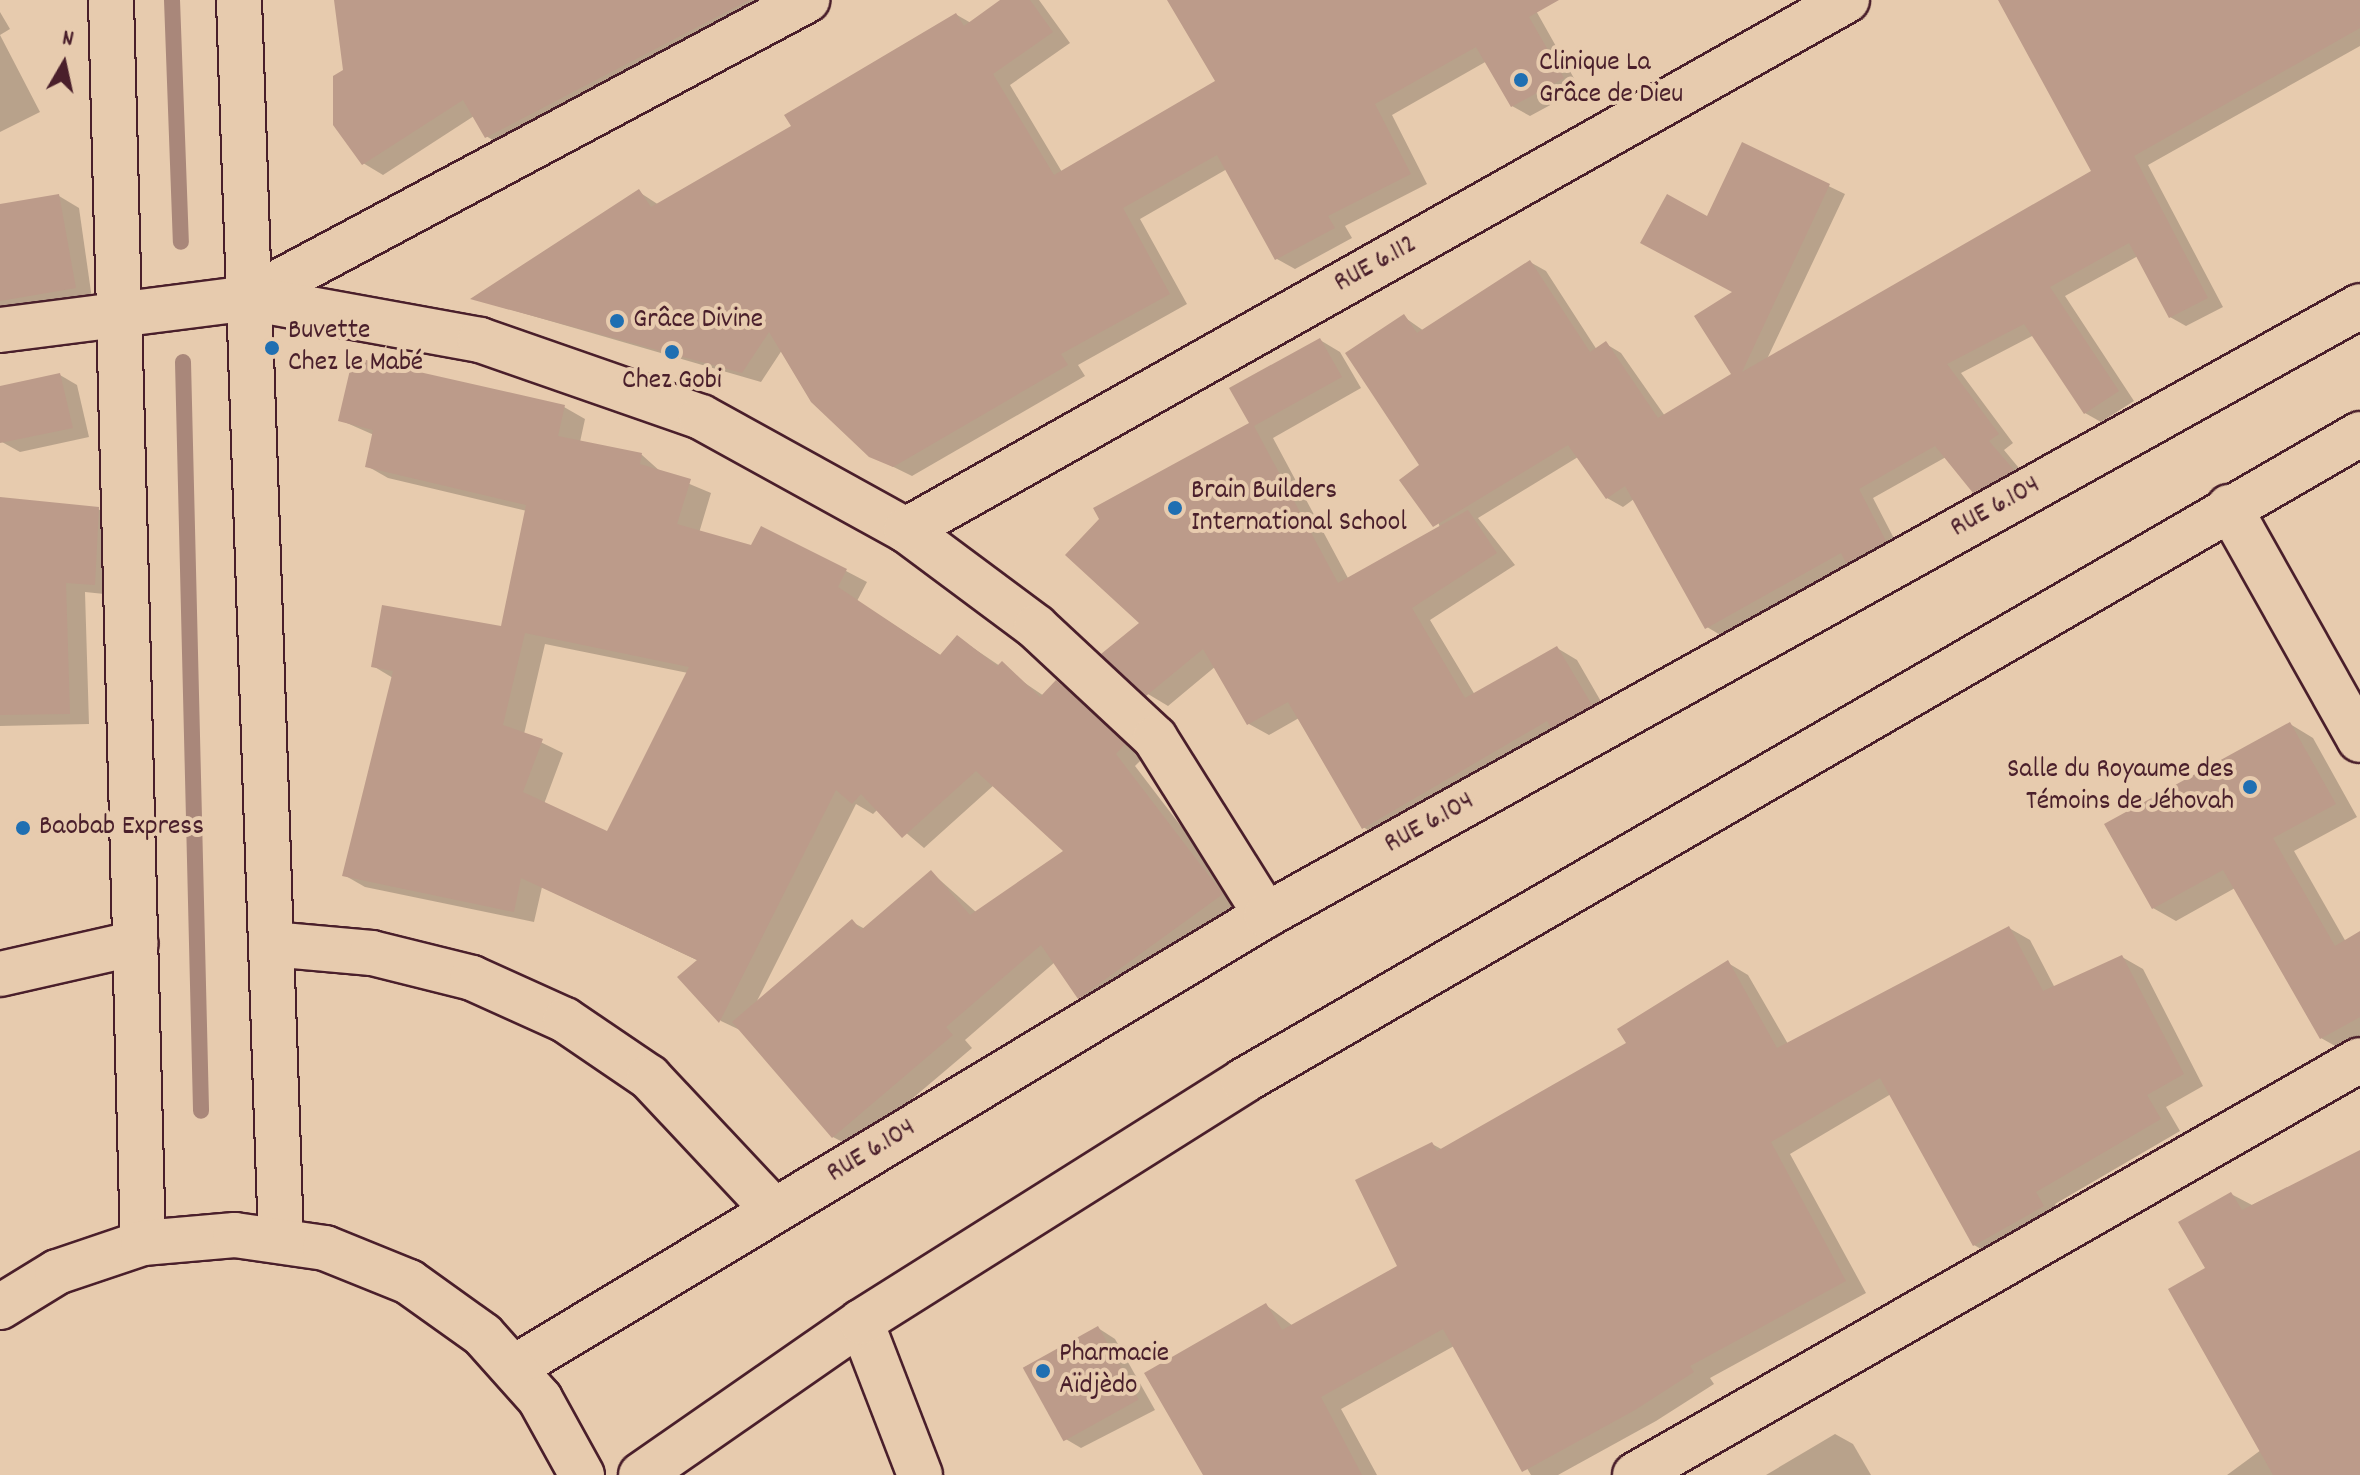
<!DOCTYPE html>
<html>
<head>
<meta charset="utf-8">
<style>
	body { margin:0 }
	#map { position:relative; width:2360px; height:1475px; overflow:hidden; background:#e7cbae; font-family:Dekko,sans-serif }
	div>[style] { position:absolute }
	.shadow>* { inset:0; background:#0003 }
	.stream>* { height:16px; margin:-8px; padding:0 8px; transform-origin:8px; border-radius:8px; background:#a9877a }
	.building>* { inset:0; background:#bc9b8a; transform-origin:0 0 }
	.roads { filter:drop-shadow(2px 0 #4a1f2b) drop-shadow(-2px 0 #4a1f2b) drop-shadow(0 2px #4a1f2b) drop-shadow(0 -2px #4a1f2b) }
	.minor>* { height:44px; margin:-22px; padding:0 22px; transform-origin:22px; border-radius:22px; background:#e7cbae }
	.major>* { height:44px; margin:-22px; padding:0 22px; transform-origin:22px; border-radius:22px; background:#e7cbae }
	.dots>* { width:22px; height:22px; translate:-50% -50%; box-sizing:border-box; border:4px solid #e7cbae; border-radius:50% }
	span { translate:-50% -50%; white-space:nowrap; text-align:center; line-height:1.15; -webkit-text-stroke:8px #e7cbae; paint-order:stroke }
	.poi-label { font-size:28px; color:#4a1f2b }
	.left { translate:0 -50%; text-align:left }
	.right { translate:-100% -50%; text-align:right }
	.street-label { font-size:28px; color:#4a1f2b }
	.north { position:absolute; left:24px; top:24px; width:80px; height:80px; -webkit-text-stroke:6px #e7cbae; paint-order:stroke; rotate:9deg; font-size:22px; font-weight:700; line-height:32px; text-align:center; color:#4a1f2b }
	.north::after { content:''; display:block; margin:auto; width:28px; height:36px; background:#4a1f2b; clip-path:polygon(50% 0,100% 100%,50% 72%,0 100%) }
</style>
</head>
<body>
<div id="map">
	<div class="shadow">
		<div style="clip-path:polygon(336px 0,794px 0,506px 148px,486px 136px,474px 116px,383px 175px,363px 163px)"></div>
		<div style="clip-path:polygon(1004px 0,1039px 0,1070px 43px,1010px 85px,1062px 172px,1217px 81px,1191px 0,1530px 0,1580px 89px,1530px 116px,1512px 106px,1487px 61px,1392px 115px,1427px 184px,1345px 226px,1352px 238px,1295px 269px,1277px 259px,1227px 169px,1140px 219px,1187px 304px,1078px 365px,1085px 376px,912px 476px,871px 456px,782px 350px,761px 382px,474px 299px,639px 192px,659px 205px,794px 127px,957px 15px,971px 23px)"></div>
		<div style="clip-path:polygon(2000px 0,2360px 0,2360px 46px,2148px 165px,2223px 307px,2186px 326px,2170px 317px,2138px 256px,2065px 296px,2134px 401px,2101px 422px,2085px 413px,2034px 335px,1961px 373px,2013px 443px,2004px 450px,2028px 479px,1990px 501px,1946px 457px,1873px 498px,1900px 550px,1863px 571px,1851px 564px,1722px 636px,1707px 627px,1634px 499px,1623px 507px,1607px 498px,1578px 457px,1478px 518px,1515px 565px,1430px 620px,1475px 695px,1557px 648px,1577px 660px,1610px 717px,1383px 839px,1363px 827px,1299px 718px,1269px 735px,1249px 724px,1216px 666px,1168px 706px,1148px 694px,1142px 623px,1251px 423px,1320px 340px,1340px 352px,1361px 388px,1273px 438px,1349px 580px,1440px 528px,1422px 466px,1404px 317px,1424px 331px,1530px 262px,1546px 271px,1597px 350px,1606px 344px,1621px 353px,1665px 416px,1734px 374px,1735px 292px,1708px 219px,1743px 145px,1845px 194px,1767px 359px,2094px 172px)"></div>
		<div style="clip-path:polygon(0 12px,10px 29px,0 35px,40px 112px,0 132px)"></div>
		<div style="clip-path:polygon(59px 196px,79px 208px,92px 299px,0 314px,0 206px)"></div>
		<div style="clip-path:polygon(60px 375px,77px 385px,89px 437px,20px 452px,2px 442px,0 388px)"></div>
		<div style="clip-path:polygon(evenodd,564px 407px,585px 419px,580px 442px,642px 455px,661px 472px,711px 493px,699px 533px,846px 571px,867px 582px,857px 601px,942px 656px,957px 637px,1044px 696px,1056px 682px,1077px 694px,1144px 757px,1135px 766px,1242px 906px,1100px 1009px,1080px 997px,1055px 962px,965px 1040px,972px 1048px,854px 1148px,833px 1137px,742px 1031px,721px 1021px,680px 977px,699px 961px,542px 887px,534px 922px,365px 887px,344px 875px,393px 678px,373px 666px,502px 628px,527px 511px,388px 478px,367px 466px,374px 435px,340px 420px,564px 407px,545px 644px,688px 673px,608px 833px,544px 804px,563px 753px,524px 734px,545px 644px,564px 407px,994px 785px,1067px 852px,977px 913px,932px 873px,865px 929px,852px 922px,755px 1005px,856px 804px,873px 814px,878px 809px,924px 848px,994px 785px)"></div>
		<div style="clip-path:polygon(0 499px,98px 509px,118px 520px,114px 595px,85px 592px,89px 724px,0 726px)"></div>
		<div style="clip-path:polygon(2290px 724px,2313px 738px,2357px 817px,2294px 851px,2346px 942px,2360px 934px,2360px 1042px,2344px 1051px,2321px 1038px,2235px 888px,2176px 921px,2153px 908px)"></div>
		<div style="clip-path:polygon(2009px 928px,2030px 940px,2055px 988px,2122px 957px,2143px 969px,2203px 1086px,2166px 1107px,2180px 1131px,2055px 1204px,2063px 1218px,1995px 1257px,1974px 1245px,1891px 1094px,1790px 1154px,1866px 1293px,1710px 1378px,1714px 1384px,1656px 1421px,1558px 1475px,1531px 1475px,1454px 1346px,1341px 1409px,1377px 1475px,1206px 1475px,1266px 1305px,1293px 1326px,1400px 1267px,1432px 1144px,1443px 1150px,1628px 1044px,1728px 963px,1748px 975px,1788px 1044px)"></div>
		<div style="clip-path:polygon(2360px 1152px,2360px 1475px,2227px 1475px,2261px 1450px,2207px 1269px,2231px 1194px,2252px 1205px)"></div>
		<div style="clip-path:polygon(1098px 1328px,1115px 1339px,1155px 1410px,1081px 1448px,1064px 1438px,1025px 1367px)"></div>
		<div style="clip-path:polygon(1835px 1434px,1853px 1444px,1871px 1475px,1766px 1475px)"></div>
	</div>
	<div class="stream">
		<div style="left:172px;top:0;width:242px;rotate:87.9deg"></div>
		<div style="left:183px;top:362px;width:749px;rotate:88.62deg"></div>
	</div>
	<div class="building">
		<div style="clip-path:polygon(334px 0,749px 0,485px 138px,463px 100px,362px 165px,333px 125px,333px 76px,343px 70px)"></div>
		<div style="clip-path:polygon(1000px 0,1030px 0,1053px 32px,993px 74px,1054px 175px,1215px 81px,1167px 0,1559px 0,1529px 17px,1564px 78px,1511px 107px,1476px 47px,1375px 104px,1411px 174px,1328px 216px,1335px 228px,1275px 260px,1217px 155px,1123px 208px,1170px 294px,1061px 354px,1068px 365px,893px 467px,869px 457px,811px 402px,769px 332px,742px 373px,470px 299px,639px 189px,651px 207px,791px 126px,784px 115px,956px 13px,964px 26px)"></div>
		<div style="clip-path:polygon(1998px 0,2360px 0,2360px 28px,2134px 156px,2208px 298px,2169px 318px,2129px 243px,2050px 287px,2119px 391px,2084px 414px,2024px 324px,1947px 364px,1999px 434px,1989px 441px,2014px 470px,1973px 493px,1935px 446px,1859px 489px,1886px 541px,1846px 563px,1841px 553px,1705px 629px,1625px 486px,1606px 499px,1568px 445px,1433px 527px,1399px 480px,1419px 465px,1345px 353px,1404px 314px,1417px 333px,1530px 260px,1590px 352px,1606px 341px,1658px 418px,1731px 374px,1694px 316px,1732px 292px,1640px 243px,1667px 194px,1707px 216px,1742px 142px,1830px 184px,1742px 372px,2091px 171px)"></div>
		<div style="clip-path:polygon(59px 194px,76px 288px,0 301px,0 204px)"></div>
		<div style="clip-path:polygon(1320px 338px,1342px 377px,1254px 426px,1338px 583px,1468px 510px,1497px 553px,1412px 608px,1465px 698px,1557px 646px,1592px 705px,1551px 728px,1547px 721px,1362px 829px,1288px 702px,1247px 725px,1203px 649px,1146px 696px,1101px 654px,1139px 623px,1065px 555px,1099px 519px,1093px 508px,1249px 423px,1229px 388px)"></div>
		<div style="clip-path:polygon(evenodd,353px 357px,565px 405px,558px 436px,642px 453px,640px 464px,691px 479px,677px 524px,751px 545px,761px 526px,847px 569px,838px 587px,940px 655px,957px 635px,997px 666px,1002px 661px,1040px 697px,1056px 680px,1125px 744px,1116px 754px,1223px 894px,1078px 999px,1041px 945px,946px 1027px,953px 1035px,832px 1138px,732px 1022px,852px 919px,861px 930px,931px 870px,970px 915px,1063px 851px,976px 771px,902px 838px,861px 794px,852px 804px,836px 790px,719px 1023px,677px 977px,697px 960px,521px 878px,514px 912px,342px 876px,393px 671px,371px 667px,382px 605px,501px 626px,526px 505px,365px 467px,373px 430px,338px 421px,353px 357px,525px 633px,689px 667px,607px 831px,523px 792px,543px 739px,503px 725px,525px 633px)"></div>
		<div style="clip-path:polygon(60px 373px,73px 428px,0 443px,0 386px)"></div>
		<div style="clip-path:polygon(0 497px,99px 507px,95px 585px,66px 583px,70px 714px,0 715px)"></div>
		<div style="clip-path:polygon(2290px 722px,2336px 804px,2273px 838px,2335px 946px,2360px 931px,2360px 1017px,2320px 1039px,2223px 870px,2152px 909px,2104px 824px)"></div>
		<div style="clip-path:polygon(2009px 926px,2043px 991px,2122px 955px,2184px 1074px,2147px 1095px,2161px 1119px,2036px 1192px,2044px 1206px,1973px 1246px,1880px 1078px,1771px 1142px,1846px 1281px,1690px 1366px,1694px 1372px,1635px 1410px,1522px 1472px,1443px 1329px,1321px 1397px,1362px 1475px,1203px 1475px,1144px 1373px,1266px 1303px,1282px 1330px,1397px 1266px,1355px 1180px,1432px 1142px,1437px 1151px,1626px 1043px,1617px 1029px,1728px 960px,1777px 1048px)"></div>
		<div style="clip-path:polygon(2360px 1150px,2360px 1475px,2273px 1475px,2168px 1289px,2205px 1268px,2178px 1222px,2231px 1192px,2242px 1210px)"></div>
		<div style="left:1098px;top:1326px;width:84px;height:86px;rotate:61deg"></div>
	</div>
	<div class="roads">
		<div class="minor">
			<div style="left:249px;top:298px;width:633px;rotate:-28.1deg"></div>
			<div style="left:0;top:330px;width:251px;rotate:-7.3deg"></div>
			<div style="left:249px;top:298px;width:235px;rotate:10.3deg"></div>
			<div style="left:480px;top:340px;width:234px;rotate:19.2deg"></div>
			<div style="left:701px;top:417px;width:234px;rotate:28.9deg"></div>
			<div style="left:906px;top:530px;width:162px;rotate:36.7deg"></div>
			<div style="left:1036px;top:627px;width:163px;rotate:43deg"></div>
			<div style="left:1155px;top:738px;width:209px;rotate:57.9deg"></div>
			<div style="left:2229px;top:507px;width:267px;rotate:60.7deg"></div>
			<div style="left:906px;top:530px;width:1080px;rotate:-29.39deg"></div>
			<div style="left:271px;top:944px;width:101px;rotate:5.1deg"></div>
			<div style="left:372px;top:953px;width:103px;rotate:14deg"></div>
			<div style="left:472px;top:978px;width:102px;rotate:24.3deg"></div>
			<div style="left:565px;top:1020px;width:102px;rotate:34.2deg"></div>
			<div style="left:649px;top:1077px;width:183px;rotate:46.8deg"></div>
			<div style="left:0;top:974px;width:139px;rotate:-12.8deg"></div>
			<div style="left:861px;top:1322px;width:164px;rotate:68.9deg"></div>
			<div style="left:515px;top:1367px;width:877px;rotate:-31.04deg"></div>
			<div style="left:1266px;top:915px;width:1252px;rotate:-29.1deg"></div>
			<div style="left:641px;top:1475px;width:268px;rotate:-34.8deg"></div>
			<div style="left:861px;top:1322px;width:452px;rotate:-32.2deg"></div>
			<div style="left:1243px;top:1081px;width:1291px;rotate:-30.08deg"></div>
			<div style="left:1635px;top:1475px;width:835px;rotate:-29.79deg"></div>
		</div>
		<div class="major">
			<div style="left:111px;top:0;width:1243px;rotate:88.53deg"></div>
			<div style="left:239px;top:0;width:1240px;rotate:88.06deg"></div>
			<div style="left:0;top:1307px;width:67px;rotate:-31.6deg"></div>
			<div style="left:57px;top:1272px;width:91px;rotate:-18.6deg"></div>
			<div style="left:143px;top:1243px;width:92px;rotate:-5deg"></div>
			<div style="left:235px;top:1235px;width:91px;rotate:8.2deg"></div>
			<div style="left:325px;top:1248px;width:91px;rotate:22deg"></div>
			<div style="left:409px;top:1282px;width:91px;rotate:35.6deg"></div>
			<div style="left:483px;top:1335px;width:86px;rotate:48.3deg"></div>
			<div style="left:540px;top:1399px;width:87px;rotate:61.1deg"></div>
		</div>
	</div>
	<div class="dots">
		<div style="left:1521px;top:80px;background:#1f6fb2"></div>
		<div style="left:617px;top:321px;background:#1f6fb2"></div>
		<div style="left:272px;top:348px;background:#1f6fb2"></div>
		<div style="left:672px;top:352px;background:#1f6fb2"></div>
		<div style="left:1175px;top:508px;background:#1f6fb2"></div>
		<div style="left:2250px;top:787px;background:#1f6fb2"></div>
		<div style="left:23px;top:828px;background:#1f6fb2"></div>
		<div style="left:1043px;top:1371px;background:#1f6fb2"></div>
	</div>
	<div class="poi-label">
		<span class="left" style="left:1539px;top:80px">Clinique La<br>Grâce de Dieu</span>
		<span class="left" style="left:633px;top:321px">Grâce Divine</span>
		<span class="left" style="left:288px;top:348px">Buvette<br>Chez le Mabé</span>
		<span style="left:672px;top:382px">Chez Gobi</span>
		<span class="left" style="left:1191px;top:508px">Brain Builders<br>International School</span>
		<span class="right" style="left:2234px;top:787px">Salle du Royaume des<br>Témoins de Jéhovah</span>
		<span class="left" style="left:39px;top:828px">Baobab Express</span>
		<span class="left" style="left:1059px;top:1371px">Pharmacie<br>Aïdjèdo</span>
	</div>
	<div class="street-label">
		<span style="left:1376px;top:265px;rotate:-29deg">RUE 6.112</span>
		<span style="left:1996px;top:508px;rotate:-29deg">RUE 6.104</span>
		<span style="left:1430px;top:824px;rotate:-29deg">RUE 6.104</span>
		<span style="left:872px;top:1152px;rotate:-31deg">RUE 6.104</span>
	</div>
	<div class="north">N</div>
</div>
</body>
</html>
